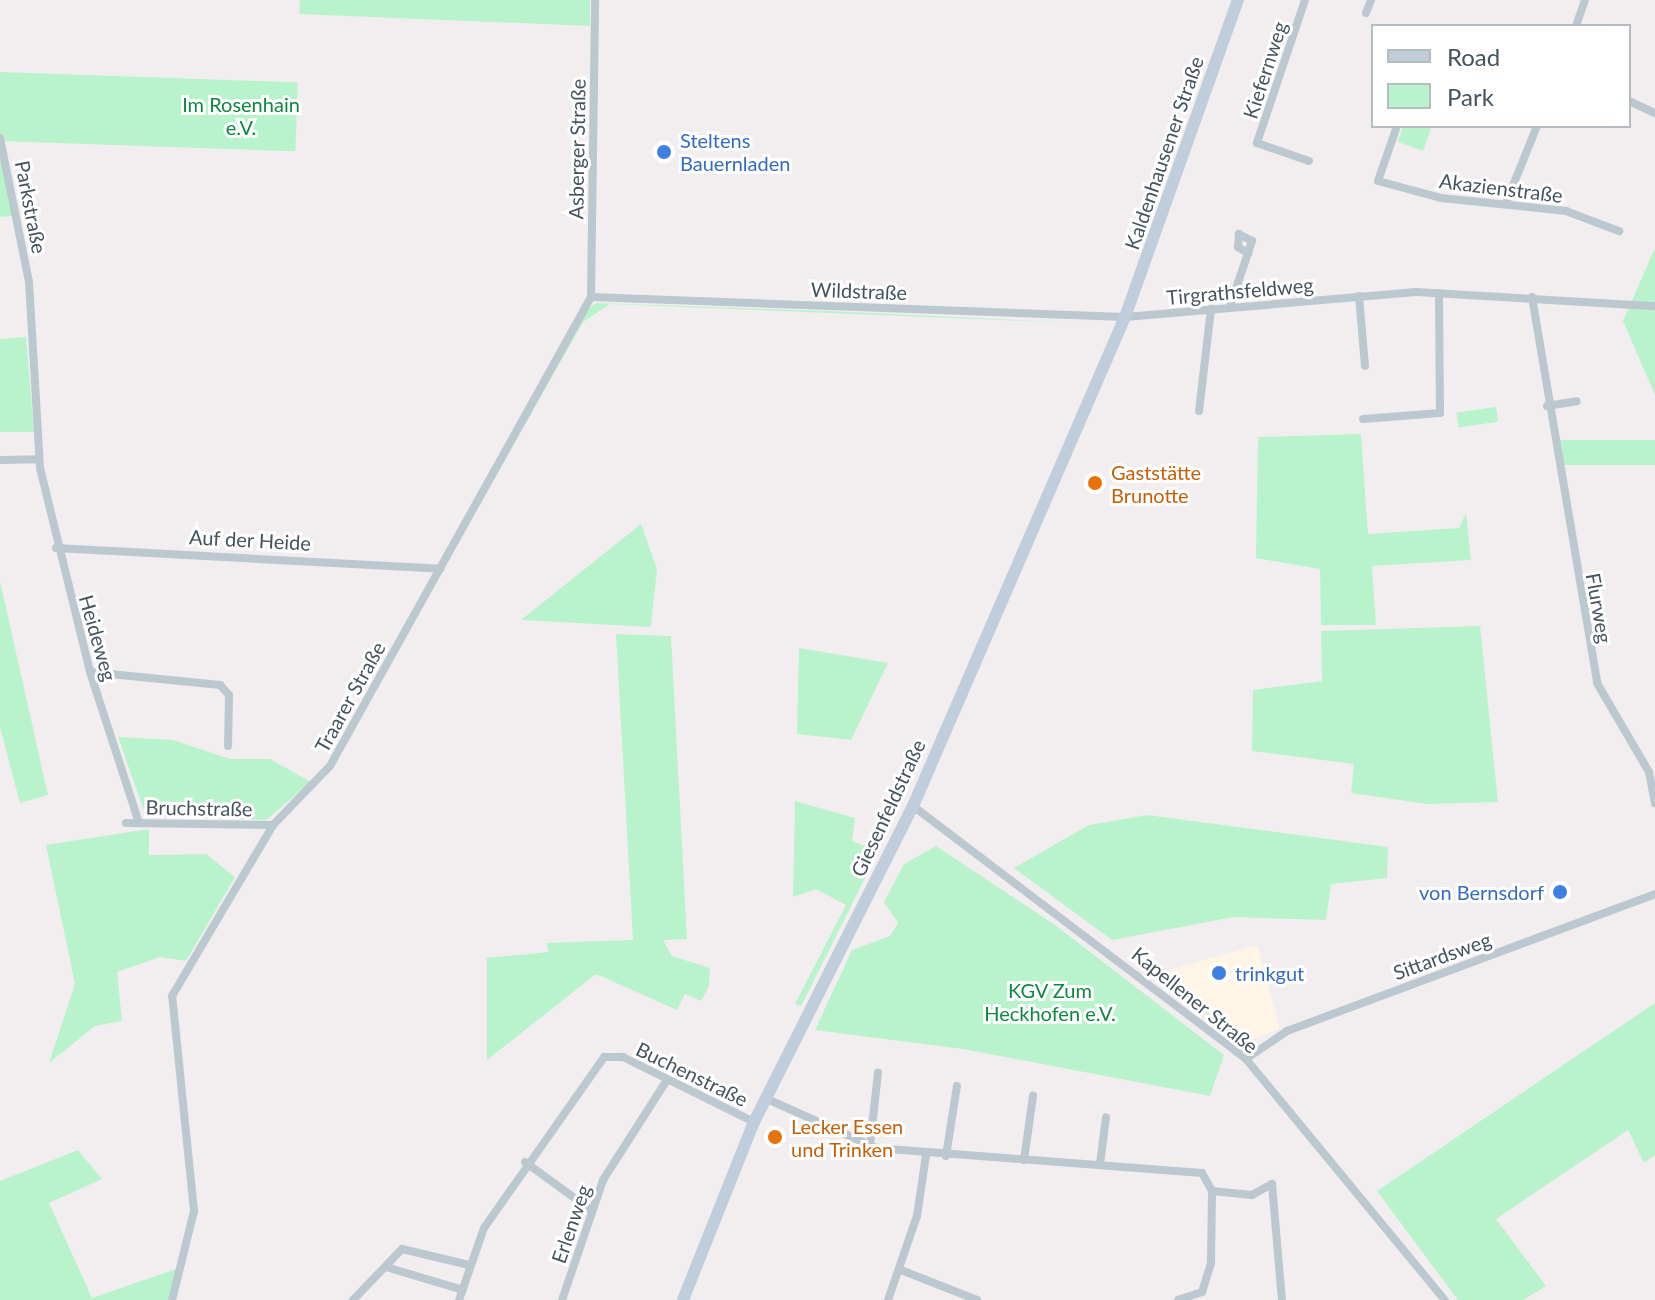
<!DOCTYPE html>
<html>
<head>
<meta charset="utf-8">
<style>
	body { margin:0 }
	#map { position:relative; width:1655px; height:1300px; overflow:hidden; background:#f2eeef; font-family:Lato,sans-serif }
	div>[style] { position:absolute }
	.commercial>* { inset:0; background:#fef5e6 }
	.green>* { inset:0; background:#b9f3cb; transform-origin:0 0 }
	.minor>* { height:8px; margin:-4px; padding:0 4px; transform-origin:4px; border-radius:4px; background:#bbc8cf }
	.secondary>* { height:12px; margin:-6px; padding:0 6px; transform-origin:6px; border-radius:6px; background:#bfceda }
	.dots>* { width:22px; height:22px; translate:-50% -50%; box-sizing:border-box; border:4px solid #fff; border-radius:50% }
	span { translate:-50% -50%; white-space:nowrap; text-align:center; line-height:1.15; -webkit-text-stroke:6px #fff; paint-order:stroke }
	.street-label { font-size:20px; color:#45545e }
	.park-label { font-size:20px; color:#0e8741 }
	.shop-label { font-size:20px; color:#366cbe }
	.left { translate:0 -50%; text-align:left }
	.right { translate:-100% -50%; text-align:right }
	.food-label { font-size:20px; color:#c56008 }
	.legend { position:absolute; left:1371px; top:24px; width:260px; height:104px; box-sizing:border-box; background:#fff; border:2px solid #b5bbbf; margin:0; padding:10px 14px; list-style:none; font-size:24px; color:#45545e }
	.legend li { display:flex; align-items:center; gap:16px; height:40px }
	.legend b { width:40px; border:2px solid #b5bbbf }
</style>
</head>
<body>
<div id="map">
	<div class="commercial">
		<div style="clip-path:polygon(1257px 945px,1280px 1028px,1254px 1039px,1239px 1036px,1157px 973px)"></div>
	</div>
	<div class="green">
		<div style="clip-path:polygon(300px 0,590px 0,590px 26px,299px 14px)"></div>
		<div style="left:0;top:72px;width:298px;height:69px;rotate:2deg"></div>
		<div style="clip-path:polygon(1403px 126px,1432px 126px,1423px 151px,1398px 142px)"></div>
		<div style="clip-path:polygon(0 152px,14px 216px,0 217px)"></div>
		<div style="clip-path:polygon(1655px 248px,1655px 395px,1623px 321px)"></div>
		<div style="clip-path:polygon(596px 303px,828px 311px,1099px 324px,610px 304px,583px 322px,465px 531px,586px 311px)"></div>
		<div style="clip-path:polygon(26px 337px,34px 432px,0 432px,0 339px)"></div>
		<div style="left:1496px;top:407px;width:15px;height:40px;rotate:82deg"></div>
		<div style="clip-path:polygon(1361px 434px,1368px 534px,1459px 528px,1466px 513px,1471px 560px,1372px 566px,1376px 625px,1321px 625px,1320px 569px,1256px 558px,1258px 437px)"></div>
		<div style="left:1655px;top:440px;width:25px;height:97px;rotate:90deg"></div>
		<div style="clip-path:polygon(641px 524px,657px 569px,651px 627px,521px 620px)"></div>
		<div style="clip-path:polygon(0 581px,48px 795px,20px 803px,0 727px)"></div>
		<div style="clip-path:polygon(1480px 626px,1498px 802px,1427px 804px,1351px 793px,1354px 764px,1252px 751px,1253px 690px,1322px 681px,1321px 631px)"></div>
		<div style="clip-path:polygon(616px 634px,671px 636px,687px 939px,663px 940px,672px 956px,710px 968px,709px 986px,701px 1001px,685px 994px,677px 1010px,596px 974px,487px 1060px,487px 958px,549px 952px,546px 943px,633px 940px)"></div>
		<div style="clip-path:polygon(799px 648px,888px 663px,851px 740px,797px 734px)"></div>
		<div style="clip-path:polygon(118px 737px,173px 740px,230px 759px,270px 759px,311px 782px,266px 820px,146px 816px)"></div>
		<div style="clip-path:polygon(795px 801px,855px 818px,852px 841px,878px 852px,801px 1006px,795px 1004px,846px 905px,816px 889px,793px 897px)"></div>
		<div style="clip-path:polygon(1147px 815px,1388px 847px,1387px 878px,1331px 884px,1326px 920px,1234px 917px,1112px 940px,1014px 868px,1089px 825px)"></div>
		<div style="clip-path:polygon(149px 829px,149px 855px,206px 854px,235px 877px,186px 961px,160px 957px,117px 972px,122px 1021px,95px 1026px,49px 1063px,75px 984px,46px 845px)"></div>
		<div style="clip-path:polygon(936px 846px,1055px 925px,1224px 1055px,1210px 1096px,963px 1049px,815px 1030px,852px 950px,890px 936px,898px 923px,884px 902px,904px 864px)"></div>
		<div style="clip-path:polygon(1157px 973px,1239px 1036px,1253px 1042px,1238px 1039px)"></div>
		<div style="clip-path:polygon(1655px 1003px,1655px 1155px,1644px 1163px,1628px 1130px,1496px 1219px,1546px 1286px,1523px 1300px,1458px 1300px,1377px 1191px)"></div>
		<div style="clip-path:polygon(78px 1150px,102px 1179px,49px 1203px,92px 1298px,179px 1268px,170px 1300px,0 1300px,0 1181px)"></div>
	</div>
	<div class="minor">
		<div style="left:1305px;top:0;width:151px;rotate:108.6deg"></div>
		<div style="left:1257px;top:143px;width:55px;rotate:19.1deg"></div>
		<div style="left:1366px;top:13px;width:14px;rotate:-69deg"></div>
		<div style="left:1576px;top:26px;width:28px;rotate:-71deg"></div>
		<div style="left:1629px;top:101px;width:29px;rotate:25deg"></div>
		<div style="left:1397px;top:126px;width:58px;rotate:109.1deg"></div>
		<div style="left:1378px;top:181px;width:65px;rotate:15.1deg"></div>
		<div style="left:1441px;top:198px;width:126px;rotate:5.9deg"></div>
		<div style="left:1566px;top:211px;width:57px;rotate:20.7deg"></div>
		<div style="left:0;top:138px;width:147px;rotate:78.6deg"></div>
		<div style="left:29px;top:282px;width:186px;rotate:86.6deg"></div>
		<div style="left:40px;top:468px;width:210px;rotate:76.2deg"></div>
		<div style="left:90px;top:672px;width:159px;rotate:72deg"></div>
		<div style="left:1506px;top:203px;width:83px;rotate:-68.1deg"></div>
		<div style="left:1359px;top:296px;width:70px;rotate:85.1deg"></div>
		<div style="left:591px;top:297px;width:534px;rotate:2.14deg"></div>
		<div style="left:1125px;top:317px;width:292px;rotate:-4.9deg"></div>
		<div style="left:1416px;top:292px;width:239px;rotate:3.4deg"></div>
		<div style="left:1532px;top:297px;width:391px;rotate:80.4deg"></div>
		<div style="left:1597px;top:683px;width:103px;rotate:59.7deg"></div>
		<div style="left:1649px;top:772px;width:32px;rotate:79deg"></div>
		<div style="left:1230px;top:306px;width:56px;rotate:-71.2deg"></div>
		<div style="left:1248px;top:253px;width:13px;rotate:-72deg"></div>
		<div style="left:1252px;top:241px;width:15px;rotate:-152deg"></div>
		<div style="left:1239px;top:234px;width:13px;rotate:94deg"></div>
		<div style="left:1238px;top:247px;width:12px;rotate:31deg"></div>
		<div style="left:1547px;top:406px;width:30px;rotate:-9deg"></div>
		<div style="left:1199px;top:411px;width:103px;rotate:-83.3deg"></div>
		<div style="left:1363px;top:419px;width:77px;rotate:-4.5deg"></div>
		<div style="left:1440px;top:413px;width:120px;rotate:-90.5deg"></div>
		<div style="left:0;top:460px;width:39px;rotate:-1deg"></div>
		<div style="left:56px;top:548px;width:385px;rotate:3.1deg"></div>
		<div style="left:90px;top:672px;width:131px;rotate:5.7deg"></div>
		<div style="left:220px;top:685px;width:13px;rotate:48deg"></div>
		<div style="left:229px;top:695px;width:51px;rotate:91.1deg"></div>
		<div style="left:913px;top:806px;width:418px;rotate:37.2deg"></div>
		<div style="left:1246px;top:1059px;width:313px;rotate:50.5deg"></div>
		<div style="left:126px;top:823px;width:147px;rotate:0.8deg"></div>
		<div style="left:1246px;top:1059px;width:50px;rotate:-34.3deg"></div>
		<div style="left:1287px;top:1031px;width:393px;rotate:-20.4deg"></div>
		<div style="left:765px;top:1098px;width:122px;rotate:24.2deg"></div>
		<div style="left:876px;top:1148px;width:327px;rotate:4.4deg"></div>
		<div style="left:1202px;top:1173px;width:21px;rotate:61deg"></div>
		<div style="left:1212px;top:1191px;width:72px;rotate:90.8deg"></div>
		<div style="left:1211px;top:1263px;width:30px;rotate:107deg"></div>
		<div style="left:1202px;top:1292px;width:25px;rotate:162deg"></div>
		<div style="left:870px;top:1145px;width:73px;rotate:-83.7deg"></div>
		<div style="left:946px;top:1156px;width:71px;rotate:-81.1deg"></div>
		<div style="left:1024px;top:1160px;width:65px;rotate:-82deg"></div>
		<div style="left:525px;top:1162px;width:82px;rotate:36deg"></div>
		<div style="left:1100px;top:1164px;width:47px;rotate:-82.7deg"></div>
		<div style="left:1212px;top:1191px;width:40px;rotate:5.7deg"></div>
		<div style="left:1252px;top:1195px;width:23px;rotate:-29deg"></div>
		<div style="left:1272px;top:1184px;width:116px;rotate:85.1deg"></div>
		<div style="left:386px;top:1267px;width:80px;rotate:16.6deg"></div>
		<div style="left:901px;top:1270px;width:82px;rotate:21.5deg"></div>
		<div style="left:172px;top:1300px;width:92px;rotate:-76.1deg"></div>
		<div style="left:194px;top:1211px;width:216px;rotate:-95.8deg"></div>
		<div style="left:172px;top:996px;width:199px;rotate:-59.4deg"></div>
		<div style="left:273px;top:825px;width:82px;rotate:-46deg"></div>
		<div style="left:330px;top:766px;width:537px;rotate:-60.9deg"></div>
		<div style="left:591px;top:297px;width:297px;rotate:-89.2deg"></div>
		<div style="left:353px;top:1300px;width:71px;rotate:-46.1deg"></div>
		<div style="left:402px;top:1249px;width:69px;rotate:13.4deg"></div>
		<div style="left:459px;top:1300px;width:76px;rotate:-70.9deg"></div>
		<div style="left:484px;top:1228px;width:209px;rotate:-54.9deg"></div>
		<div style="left:604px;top:1057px;width:19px"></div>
		<div style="left:623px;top:1057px;width:146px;rotate:26.4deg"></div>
		<div style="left:562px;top:1300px;width:127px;rotate:-71.1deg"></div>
		<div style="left:603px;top:1180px;width:119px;rotate:-57.4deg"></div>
		<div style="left:888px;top:1300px;width:89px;rotate:-71deg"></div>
		<div style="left:917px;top:1216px;width:62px;rotate:-81.6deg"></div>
	</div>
	<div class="secondary">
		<div style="left:683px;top:1300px;width:192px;rotate:-68.3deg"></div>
		<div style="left:754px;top:1122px;width:354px;rotate:-63.3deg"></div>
		<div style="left:913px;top:806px;width:533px;rotate:-66.56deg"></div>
		<div style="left:1125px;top:317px;width:337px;rotate:-70.4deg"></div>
	</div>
	<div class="dots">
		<div style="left:664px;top:152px;background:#3f7fe0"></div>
		<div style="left:1095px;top:483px;background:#e8710a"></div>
		<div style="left:1560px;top:892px;background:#3f7fe0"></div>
		<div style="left:1219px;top:973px;background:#3f7fe0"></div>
		<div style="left:775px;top:1137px;background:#e8710a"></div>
	</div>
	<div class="street-label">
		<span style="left:1265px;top:70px;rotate:-72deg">Kiefernweg</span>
		<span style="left:577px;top:149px;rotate:-89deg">Asberger Straße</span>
		<span style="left:1164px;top:153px;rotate:-71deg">Kaldenhausener Straße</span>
		<span style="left:1501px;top:188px;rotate:7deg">Akazienstraße</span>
		<span style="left:31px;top:207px;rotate:79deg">Parkstraße</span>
		<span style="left:859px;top:291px;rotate:2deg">Wildstraße</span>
		<span style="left:1240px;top:291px;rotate:-5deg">Tirgrathsfeldweg</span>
		<span style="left:250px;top:540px;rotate:3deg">Auf der Heide</span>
		<span style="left:1599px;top:608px;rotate:80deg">Flurweg</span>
		<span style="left:98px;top:638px;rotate:74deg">Heideweg</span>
		<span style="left:350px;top:697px;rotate:-61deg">Traarer Straße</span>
		<span style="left:199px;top:808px;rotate:1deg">Bruchstraße</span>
		<span style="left:888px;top:808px;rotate:-65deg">Giesenfeldstraße</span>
		<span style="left:1442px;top:956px;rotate:-20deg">Sittardsweg</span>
		<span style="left:1195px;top:1000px;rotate:39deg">Kapellener Straße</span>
		<span style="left:692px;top:1074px;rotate:26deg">Buchenstraße</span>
		<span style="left:571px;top:1224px;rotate:-71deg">Erlenweg</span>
	</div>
	<div class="park-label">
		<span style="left:241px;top:116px">Im Rosenhain<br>e.V.</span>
		<span style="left:1050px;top:1002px">KGV Zum<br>Heckhofen e.V.</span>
	</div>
	<div class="shop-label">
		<span class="left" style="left:680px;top:152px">Steltens<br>Bauernladen</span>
		<span class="right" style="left:1544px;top:892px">von Bernsdorf</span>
		<span class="left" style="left:1235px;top:973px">trinkgut</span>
	</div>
	<div class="food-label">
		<span class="left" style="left:1111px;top:484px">Gaststätte<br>Brunotte</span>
		<span class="left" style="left:791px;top:1138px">Lecker Essen<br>und Trinken</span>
	</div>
	<ul class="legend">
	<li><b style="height:10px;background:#bfceda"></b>Road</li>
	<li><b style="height:22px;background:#b9f3cb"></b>Park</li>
	</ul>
</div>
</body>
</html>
